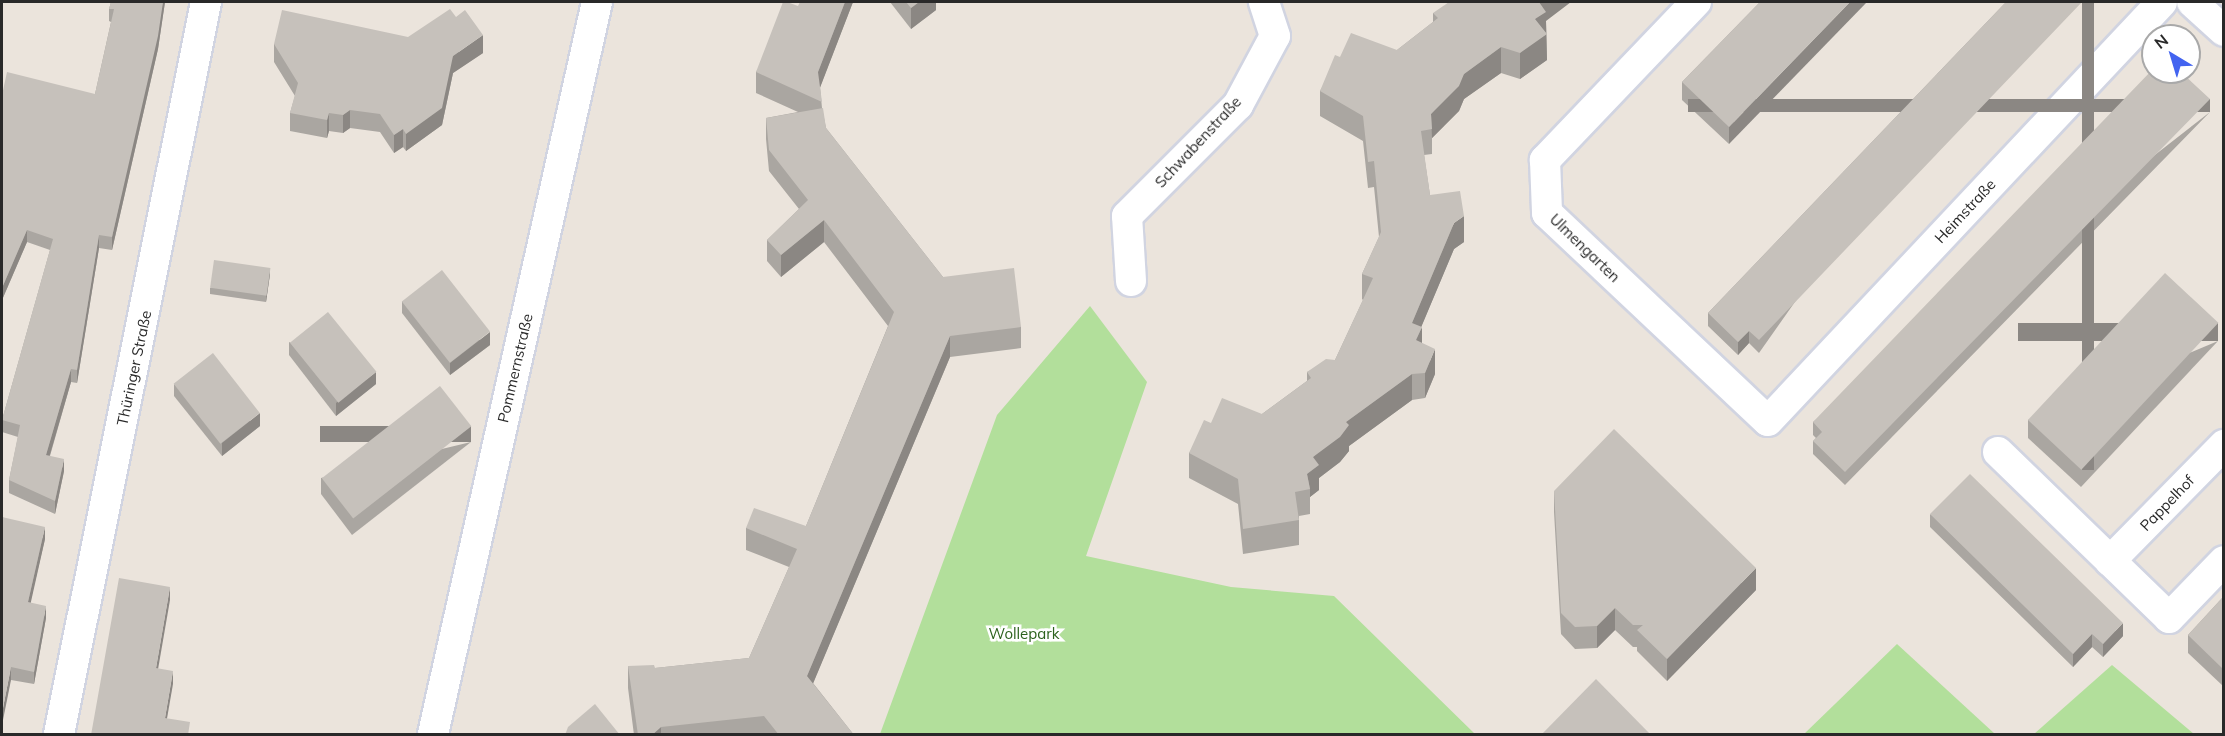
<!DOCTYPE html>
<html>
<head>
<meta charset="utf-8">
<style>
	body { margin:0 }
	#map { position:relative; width:2225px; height:736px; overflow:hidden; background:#ebe4dc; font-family:Mulish,sans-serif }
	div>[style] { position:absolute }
	.green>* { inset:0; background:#b2df9b }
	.roads { filter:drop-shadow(2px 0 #d1d4e1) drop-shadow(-2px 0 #d1d4e1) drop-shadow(0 2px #d1d4e1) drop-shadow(0 -2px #d1d4e1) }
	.street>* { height:30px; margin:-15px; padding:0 15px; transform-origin:15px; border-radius:15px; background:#fff }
	.wall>* { inset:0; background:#aaa6a1 }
	.shaded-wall>* { inset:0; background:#8b8783; transform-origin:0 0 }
	.building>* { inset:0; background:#c6c1bb; transform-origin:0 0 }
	span { translate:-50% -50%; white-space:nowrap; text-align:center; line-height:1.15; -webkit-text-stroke:5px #fff; paint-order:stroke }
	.street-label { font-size:15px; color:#292929 }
	.park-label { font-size:15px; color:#2c621d }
	.frame { position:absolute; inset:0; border:3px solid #292929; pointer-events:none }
	.north { position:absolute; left:2141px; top:24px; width:60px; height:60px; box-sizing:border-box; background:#fff; border:2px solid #a9a9a9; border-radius:50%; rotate:322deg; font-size:16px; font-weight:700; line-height:24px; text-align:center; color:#292929 }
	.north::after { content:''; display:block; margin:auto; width:21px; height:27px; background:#4364f0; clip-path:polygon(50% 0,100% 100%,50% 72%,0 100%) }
</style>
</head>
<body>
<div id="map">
	<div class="green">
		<div style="clip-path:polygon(1090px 306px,1147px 382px,1086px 556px,1231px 587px,1334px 596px,1475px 734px,880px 734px,997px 415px)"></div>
		<div style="clip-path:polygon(1897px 644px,1995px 734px,1804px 734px)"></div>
		<div style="clip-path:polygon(2112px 665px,2194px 734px,2034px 734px)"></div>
	</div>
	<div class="roads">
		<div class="street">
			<div style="left:1696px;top:2px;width:219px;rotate:133.7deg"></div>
			<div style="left:1545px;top:160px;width:53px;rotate:87.8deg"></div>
			<div style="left:1547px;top:213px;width:303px;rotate:43.3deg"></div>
			<div style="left:1768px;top:421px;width:575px;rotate:-46.76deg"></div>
			<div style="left:2192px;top:2px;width:43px;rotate:42.2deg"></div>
			<div style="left:1131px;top:281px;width:65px;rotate:-93.5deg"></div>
			<div style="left:1127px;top:216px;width:157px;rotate:-45deg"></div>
			<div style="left:1238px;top:105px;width:78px;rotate:-61.8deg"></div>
			<div style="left:1275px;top:36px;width:36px;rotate:-108deg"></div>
			<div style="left:1998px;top:452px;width:238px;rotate:44.1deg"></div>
			<div style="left:2169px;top:618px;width:79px;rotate:-46deg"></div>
			<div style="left:2110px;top:561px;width:163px;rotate:-45.5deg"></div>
			<div style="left:59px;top:734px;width:747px;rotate:-78.64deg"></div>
			<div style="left:433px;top:734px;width:750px;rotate:-77.37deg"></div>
		</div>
	</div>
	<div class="wall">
		<div style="clip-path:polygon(111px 2px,165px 2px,158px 49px,112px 250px,99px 248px,77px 383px,71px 382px,50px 456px,64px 471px,55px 514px,9px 493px,9px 480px,18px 437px,2px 432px,2px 420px,50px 250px,27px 242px,2px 300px,2px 95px,95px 94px,111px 22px,109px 21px,109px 9px)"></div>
		<div style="clip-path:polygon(853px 2px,820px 87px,822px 108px,826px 128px,943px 277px,1021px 327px,1021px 348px,950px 357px,813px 683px,854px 735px,634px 735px,628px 688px,628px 666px,655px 668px,749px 658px,789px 567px,746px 550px,746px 528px,806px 526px,888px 326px,824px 242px,781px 277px,767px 261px,767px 240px,799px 209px,769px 171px,766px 139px,766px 118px,798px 112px,756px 93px,756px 72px,798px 6px)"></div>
		<div style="clip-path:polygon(890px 2px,936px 2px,936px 10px,911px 29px)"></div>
		<div style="clip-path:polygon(1760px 2px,1729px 144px,1682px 100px,1682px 82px)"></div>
		<div style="clip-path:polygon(2006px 2px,1759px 353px,1749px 343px,1738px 355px,1708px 326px,1708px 313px)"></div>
		<div style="clip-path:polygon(1433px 13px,1546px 21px,1547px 60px,1520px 79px,1501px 73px,1464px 99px,1459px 111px,1432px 138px,1432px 154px,1424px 155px,1430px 195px,1464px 242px,1454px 249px,1421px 327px,1422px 343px,1435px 374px,1425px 398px,1412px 400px,1349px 446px,1349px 451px,1340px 462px,1319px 478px,1319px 490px,1310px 497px,1310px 514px,1299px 516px,1299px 545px,1243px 554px,1238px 504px,1189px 478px,1189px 453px,1211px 423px,1262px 414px,1307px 381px,1307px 372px,1335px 360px,1363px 300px,1362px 299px,1362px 274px,1379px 237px,1374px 187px,1368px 188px,1363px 141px,1320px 116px,1320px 91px,1340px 57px,1397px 50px,1433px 22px)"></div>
		<div style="clip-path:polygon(274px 44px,483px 53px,453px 73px,442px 125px,406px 151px,403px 147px,394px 153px,380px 132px,350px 128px,343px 133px,329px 131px,327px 138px,290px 131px,290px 113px,295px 96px,274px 62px)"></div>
		<div style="clip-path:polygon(2210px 112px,1845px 485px,1813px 454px,1813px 441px,1816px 438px,1813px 435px,1813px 422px)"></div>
		<div style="clip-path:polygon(2223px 192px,2223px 213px,2222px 212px,2222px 194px)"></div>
		<div style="clip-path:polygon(270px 274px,266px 302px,210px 294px,210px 288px)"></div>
		<div style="clip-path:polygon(402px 301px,490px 345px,450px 375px,402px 313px)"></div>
		<div style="clip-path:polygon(2218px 341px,2081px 487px,2028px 438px,2028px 420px)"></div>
		<div style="clip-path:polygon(289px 342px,376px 384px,336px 416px,289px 355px)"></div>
		<div style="clip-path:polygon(174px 384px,260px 426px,222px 456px,174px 396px)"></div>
		<div style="clip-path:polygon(471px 442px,352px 535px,321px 494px,321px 478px)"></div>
		<div style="clip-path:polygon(1554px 491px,1756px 590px,1667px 681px,1637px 651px,1637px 647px,1633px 647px,1615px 630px,1597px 648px,1575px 649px,1561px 634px,1554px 512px)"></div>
		<div style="clip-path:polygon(1930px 514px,2123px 636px,2103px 657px,2092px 647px,2073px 667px,1930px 527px)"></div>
		<div style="clip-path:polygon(2px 517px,45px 539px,30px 603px,46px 618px,34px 684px,11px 680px)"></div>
		<div style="clip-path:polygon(2223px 597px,2223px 686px,2188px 653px,2188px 635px)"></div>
	</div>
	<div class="shaded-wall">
		<div style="clip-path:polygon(163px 2px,165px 2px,158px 49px,112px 250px,112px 237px)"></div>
		<div style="clip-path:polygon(845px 2px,853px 2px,818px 93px,818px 72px)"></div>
		<div style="clip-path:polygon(919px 2px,936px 2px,936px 10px,911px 29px,911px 8px)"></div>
		<div style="clip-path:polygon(1539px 2px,1571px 2px,1546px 21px,1547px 60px,1520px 79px,1520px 53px,1535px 19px)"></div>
		<div style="clip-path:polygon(1850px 2px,1867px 2px,1729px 144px,1729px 127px)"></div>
		<div style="left:2082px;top:2px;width:12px;height:468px"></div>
		<div style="clip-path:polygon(483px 35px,483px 53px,453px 73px,442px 125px,406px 151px,406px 134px,453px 56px)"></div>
		<div style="clip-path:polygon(1501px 47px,1501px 73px,1464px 99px,1459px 111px,1432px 138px,1431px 114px,1464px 74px)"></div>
		<div style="left:2210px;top:99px;width:13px;height:522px;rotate:90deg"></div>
		<div style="clip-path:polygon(350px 110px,350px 128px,343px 133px,343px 115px)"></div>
		<div style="clip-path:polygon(329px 113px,329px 131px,327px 138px,327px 120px)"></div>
		<div style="clip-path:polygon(403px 129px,403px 147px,394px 153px,394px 135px)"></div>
		<div style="clip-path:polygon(1464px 216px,1464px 242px,1454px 249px,1412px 349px,1412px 323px,1454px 223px)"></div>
		<div style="clip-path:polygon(824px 220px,824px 242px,781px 277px,781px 255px)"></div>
		<div style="clip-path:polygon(27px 230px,27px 242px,2px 300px,2px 288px)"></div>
		<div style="clip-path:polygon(99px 235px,99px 248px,77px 383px,77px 370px)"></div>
		<div style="clip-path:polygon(270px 268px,270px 274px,266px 302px,266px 295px)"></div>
		<div style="left:2218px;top:323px;width:18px;height:200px;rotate:90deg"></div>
		<div style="clip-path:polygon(1422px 327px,1422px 353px,1416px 340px)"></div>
		<div style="clip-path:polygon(1749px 331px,1749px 343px,1738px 355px,1738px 342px)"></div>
		<div style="clip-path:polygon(490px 332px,490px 345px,450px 375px,450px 363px)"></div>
		<div style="clip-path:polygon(950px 336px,950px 357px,807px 698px,807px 676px)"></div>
		<div style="clip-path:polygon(1435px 349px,1435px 374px,1425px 398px,1425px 373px)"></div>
		<div style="clip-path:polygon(71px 369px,71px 382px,46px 468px,46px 455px)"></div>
		<div style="clip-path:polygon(376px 372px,376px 384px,336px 416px,336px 403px)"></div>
		<div style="clip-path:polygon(1412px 374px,1412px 400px,1349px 446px,1349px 451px,1340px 462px,1319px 478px,1319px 490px,1310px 497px,1310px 489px,1307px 474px,1313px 457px,1346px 422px)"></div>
		<div style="clip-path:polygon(260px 413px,260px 426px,222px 456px,222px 443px)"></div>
		<div style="left:471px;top:426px;width:16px;height:151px;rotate:90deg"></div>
		<div style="clip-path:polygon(64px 459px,64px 471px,55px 514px,55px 501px)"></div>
		<div style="clip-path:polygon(45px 527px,45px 539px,28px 615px,28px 602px)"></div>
		<div style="clip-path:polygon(1756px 568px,1756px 590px,1667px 681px,1667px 659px)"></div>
		<div style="clip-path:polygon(170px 587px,170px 600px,156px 681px,156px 668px)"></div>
		<div style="clip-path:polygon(46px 606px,46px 618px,34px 684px,34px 672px)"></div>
		<div style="clip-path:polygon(1615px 608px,1615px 630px,1597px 648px,1597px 626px)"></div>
		<div style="clip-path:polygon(2123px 623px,2123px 636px,2103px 657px,2103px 644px)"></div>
		<div style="clip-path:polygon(2092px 634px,2092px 647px,2073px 667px,2073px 654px)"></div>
		<div style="clip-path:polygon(11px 667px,11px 680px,2px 725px,2px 713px)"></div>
		<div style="clip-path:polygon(173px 671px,173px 684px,165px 730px,165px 718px)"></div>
		<div style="clip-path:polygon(661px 727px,661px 735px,652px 735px)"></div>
	</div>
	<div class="building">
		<div style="clip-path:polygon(111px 2px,163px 2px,158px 36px,112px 237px,99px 235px,77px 370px,71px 369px,46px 455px,64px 459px,55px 501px,9px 480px,20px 425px,2px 420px,53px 239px,27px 230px,2px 288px,2px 95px,7px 72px,95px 94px,114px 9px,109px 9px)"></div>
		<div style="clip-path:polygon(783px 2px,787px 2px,798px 6px,800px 2px,845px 2px,818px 72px,822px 102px,756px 72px)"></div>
		<div style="clip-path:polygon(906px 2px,919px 2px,911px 8px)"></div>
		<div style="clip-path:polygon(1449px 2px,1539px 2px,1546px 12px,1535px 19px,1547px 34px,1520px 53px,1501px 47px,1464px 74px,1459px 86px,1431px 114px,1432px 129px,1421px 131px,1430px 195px,1460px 191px,1464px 216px,1454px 223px,1412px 323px,1422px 327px,1416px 340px,1435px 349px,1425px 373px,1412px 374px,1346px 422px,1349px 425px,1340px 437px,1313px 457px,1319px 465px,1307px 474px,1310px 489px,1295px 492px,1299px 520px,1243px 529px,1238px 479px,1189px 453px,1204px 420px,1211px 423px,1222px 398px,1262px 414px,1311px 378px,1307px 372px,1326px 359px,1335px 360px,1373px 278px,1362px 274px,1381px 232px,1374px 161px,1368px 162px,1363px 116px,1320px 91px,1335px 55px,1340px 57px,1351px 33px,1397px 50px,1438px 18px,1433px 13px)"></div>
		<div style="clip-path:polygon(1760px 2px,1850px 2px,1729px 127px,1682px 82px)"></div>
		<div style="clip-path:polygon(2006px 2px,2082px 2px,1759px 340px,1749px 331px,1738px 342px,1708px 313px)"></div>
		<div style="clip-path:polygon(450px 9px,456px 17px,465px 10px,483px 35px,453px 56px,442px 108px,406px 134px,403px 129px,394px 135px,380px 114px,350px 110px,343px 115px,329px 113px,327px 120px,290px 113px,298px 83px,274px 44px,282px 10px,408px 37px)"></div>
		<div style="clip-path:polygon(2153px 69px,2153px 72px,2181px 72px,2210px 99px,1845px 472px,1813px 441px,1822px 432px,1813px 422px)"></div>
		<div style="clip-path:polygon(823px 108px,826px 128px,943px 277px,1014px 268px,1021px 327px,950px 336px,807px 676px,854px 735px,779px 735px,764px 716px,661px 727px,652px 735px,638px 735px,628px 666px,654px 665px,655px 668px,749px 658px,797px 549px,746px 528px,754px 508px,806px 526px,894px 312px,824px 220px,781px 255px,767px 240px,808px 200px,769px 150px,766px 118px)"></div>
		<div style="left:214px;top:260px;width:57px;height:28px;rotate:8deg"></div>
		<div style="left:442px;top:270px;width:78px;height:51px;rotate:52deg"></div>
		<div style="left:2165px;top:273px;width:73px;height:201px;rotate:43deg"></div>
		<div style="left:328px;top:312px;width:77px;height:49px;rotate:51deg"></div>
		<div style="left:213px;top:353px;width:76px;height:50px;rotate:52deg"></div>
		<div style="left:440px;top:386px;width:51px;height:150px;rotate:52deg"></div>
		<div style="clip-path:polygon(1614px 429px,1756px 568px,1667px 659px,1637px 630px,1643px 625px,1633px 625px,1615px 608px,1597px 626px,1575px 627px,1561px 613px,1554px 491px)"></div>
		<div style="clip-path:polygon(1970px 474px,2123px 623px,2103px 644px,2092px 634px,2073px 654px,1930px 514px)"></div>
		<div style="clip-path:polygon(2px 517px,45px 527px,28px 602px,46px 606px,34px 672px,11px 667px,2px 713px)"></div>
		<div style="clip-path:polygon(119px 578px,170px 587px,156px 668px,173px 671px,165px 718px,190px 722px,188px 735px,91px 735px)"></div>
		<div style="clip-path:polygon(2223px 597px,2223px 669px,2188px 635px)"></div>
		<div style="clip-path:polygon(1596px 679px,1651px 735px,1541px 735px)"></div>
		<div style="clip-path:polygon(595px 704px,620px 735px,565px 735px,568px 727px)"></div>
	</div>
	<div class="street-label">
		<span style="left:1198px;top:142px;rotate:-47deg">Schwabenstraße</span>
		<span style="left:1965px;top:211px;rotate:-47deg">Heimstraße</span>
		<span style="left:1585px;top:248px;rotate:44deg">Ulmengarten</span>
		<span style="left:134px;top:368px;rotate:-78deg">Thüringer Straße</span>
		<span style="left:515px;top:368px;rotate:-77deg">Pommernstraße</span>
		<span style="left:2167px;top:503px;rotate:-46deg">Pappelhof</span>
	</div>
	<div class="park-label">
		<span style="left:1024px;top:634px">Wollepark</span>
	</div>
	<div class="frame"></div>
	<div class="north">N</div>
</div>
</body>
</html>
